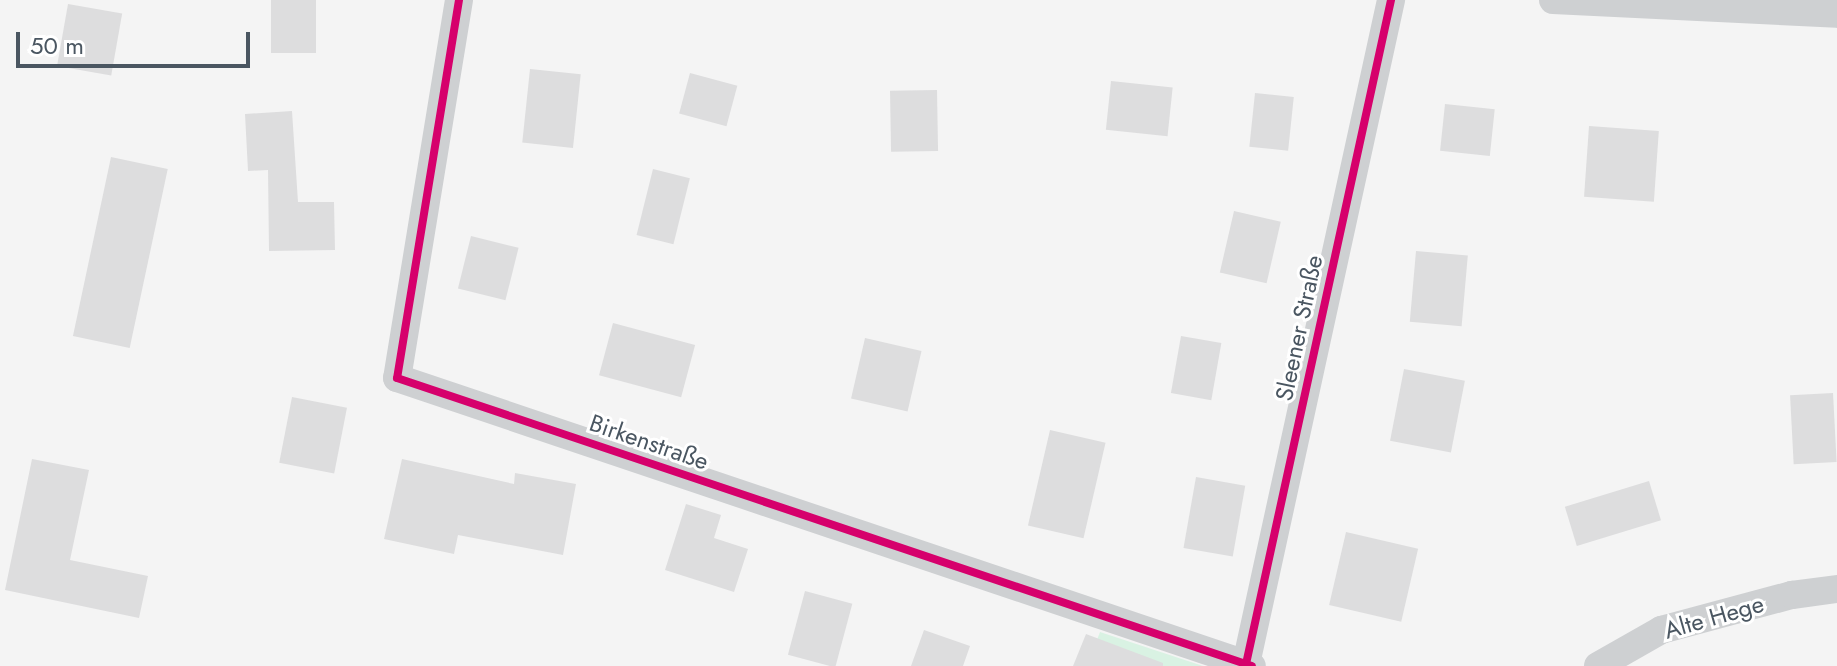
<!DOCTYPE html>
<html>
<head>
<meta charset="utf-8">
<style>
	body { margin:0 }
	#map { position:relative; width:1837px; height:666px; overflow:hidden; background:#f4f4f4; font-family:Jost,sans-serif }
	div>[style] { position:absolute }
	.green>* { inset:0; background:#d9f2e3 }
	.building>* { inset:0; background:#ddddde; transform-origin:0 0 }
	.minor>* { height:28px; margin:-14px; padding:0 14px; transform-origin:14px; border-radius:14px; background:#ced0d2 }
	.cycleway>* { height:8px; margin:-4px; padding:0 4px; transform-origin:4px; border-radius:4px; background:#d6006c }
	span { translate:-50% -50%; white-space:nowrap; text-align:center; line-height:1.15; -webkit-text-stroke:6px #fff; paint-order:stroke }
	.street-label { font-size:24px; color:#4a5661 }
	.scale { position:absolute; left:16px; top:32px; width:234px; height:36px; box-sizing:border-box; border:4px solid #4a5661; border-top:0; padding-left:10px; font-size:24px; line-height:28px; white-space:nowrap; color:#4a5661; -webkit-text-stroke:6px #fff; paint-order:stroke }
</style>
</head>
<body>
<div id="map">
	<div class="green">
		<div style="clip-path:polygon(1100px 632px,1203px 666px,1087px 666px)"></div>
	</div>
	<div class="building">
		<div style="left:271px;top:0;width:45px;height:53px"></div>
		<div style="left:68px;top:4px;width:55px;height:63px;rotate:10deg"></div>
		<div style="left:530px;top:69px;width:51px;height:74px;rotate:6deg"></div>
		<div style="left:690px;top:73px;width:49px;height:42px;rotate:15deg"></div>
		<div style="left:1111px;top:81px;width:62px;height:49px;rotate:6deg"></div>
		<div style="left:937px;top:90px;width:61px;height:47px;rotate:89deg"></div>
		<div style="left:1255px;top:93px;width:39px;height:54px;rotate:6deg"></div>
		<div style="left:1445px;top:104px;width:50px;height:47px;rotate:6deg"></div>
		<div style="clip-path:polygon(292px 111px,298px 202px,334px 202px,335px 250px,269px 251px,268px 170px,248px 171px,245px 114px)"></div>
		<div style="left:1589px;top:126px;width:70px;height:71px;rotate:4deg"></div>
		<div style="left:111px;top:157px;width:58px;height:183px;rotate:12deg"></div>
		<div style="left:653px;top:169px;width:38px;height:68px;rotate:14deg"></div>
		<div style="left:1234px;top:211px;width:48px;height:63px;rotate:13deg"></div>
		<div style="left:471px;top:236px;width:49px;height:54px;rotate:14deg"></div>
		<div style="left:1416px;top:251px;width:52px;height:71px;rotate:5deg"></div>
		<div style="left:613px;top:323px;width:85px;height:54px;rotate:15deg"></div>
		<div style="left:1181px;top:336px;width:41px;height:58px;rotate:10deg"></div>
		<div style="left:865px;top:338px;width:58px;height:62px;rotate:13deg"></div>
		<div style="left:1404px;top:369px;width:62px;height:73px;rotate:11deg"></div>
		<div style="left:1833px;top:393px;width:69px;height:43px;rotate:87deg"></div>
		<div style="left:292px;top:397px;width:56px;height:67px;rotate:11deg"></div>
		<div style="left:1050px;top:430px;width:57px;height:98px;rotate:13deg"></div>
		<div style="clip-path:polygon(32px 459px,89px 470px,70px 560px,148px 576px,139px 618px,5px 590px)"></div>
		<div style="clip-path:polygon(402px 459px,514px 484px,515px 473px,576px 484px,563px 555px,458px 535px,454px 554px,384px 539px)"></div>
		<div style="left:1196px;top:477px;width:50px;height:72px;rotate:10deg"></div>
		<div style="left:1649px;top:481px;width:41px;height:88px;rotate:73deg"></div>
		<div style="clip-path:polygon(686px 504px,721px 515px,714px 538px,748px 549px,734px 592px,665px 570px)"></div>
		<div style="left:1346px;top:532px;width:74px;height:75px;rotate:13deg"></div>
		<div style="left:805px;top:591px;width:49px;height:66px;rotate:15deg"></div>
		<div style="clip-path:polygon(924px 630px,970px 646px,963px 666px,911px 666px)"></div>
		<div style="clip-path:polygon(1086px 634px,1163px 663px,1163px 666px,1073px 666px)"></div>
	</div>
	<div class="minor">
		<div style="left:459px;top:0;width:383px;rotate:99.3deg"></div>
		<div style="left:397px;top:378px;width:902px;rotate:18.62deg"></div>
		<div style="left:1553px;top:0;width:284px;rotate:2.8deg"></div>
		<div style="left:1246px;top:664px;width:680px;rotate:-77.68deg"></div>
		<div style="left:1598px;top:666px;width:73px;rotate:-29.7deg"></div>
		<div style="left:1661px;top:630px;width:136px;rotate:-15deg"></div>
		<div style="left:1792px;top:595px;width:45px;rotate:-7.6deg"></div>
	</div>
	<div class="cycleway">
		<div style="left:459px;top:0;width:383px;rotate:99.3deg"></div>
		<div style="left:397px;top:378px;width:902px;rotate:18.62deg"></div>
		<div style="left:1246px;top:664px;width:680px;rotate:-77.68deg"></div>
	</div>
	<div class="street-label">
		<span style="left:1299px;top:328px;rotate:-78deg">Sleener Straße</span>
		<span style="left:649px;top:442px;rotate:19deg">Birkenstraße</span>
		<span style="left:1714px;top:617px;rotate:-16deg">Alte Hege</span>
	</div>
	<div class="scale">50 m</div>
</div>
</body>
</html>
